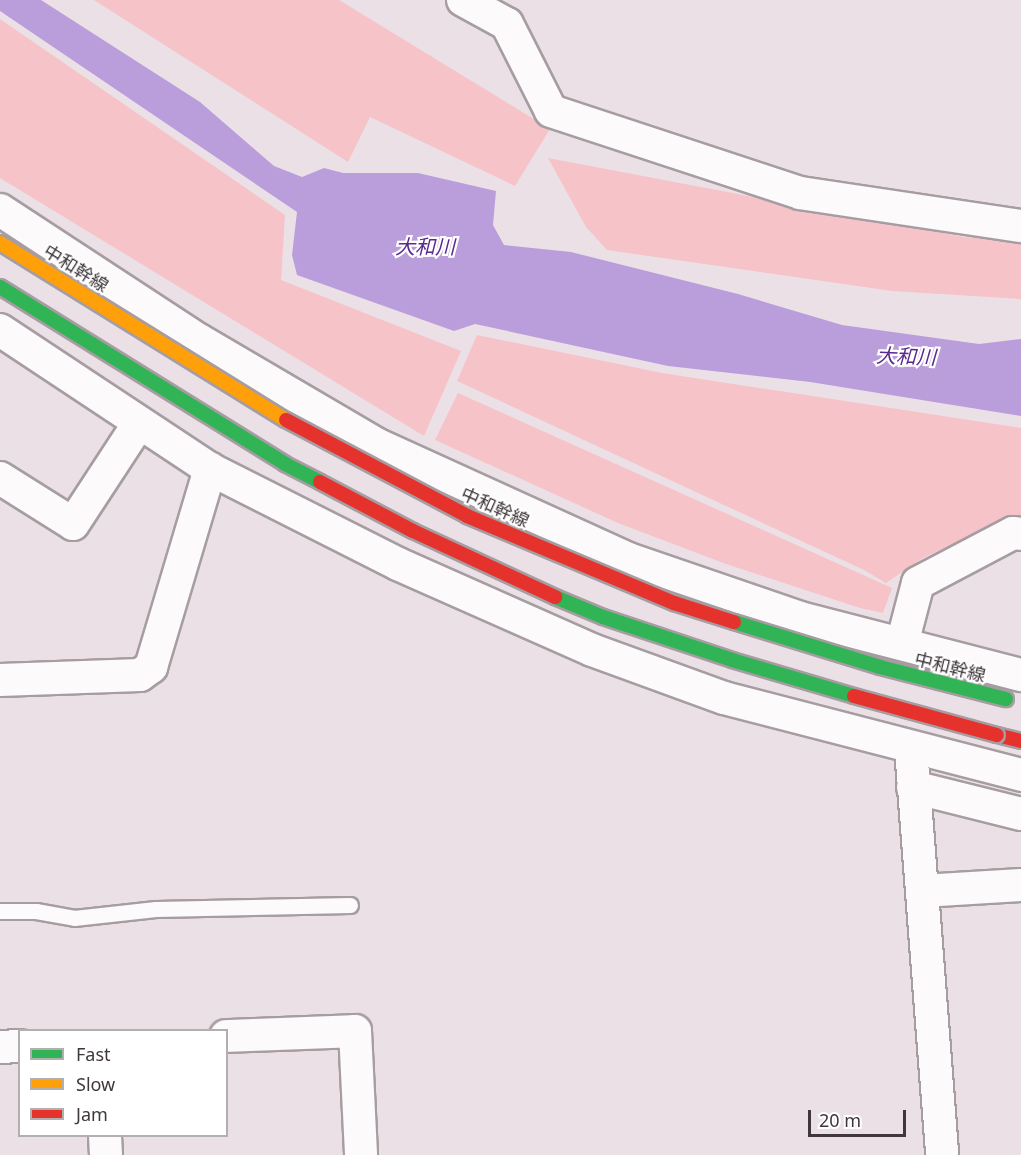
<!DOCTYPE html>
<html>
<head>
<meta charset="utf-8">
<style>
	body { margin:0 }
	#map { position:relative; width:1021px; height:1155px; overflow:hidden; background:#ece0e7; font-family:"Noto Sans","Noto Sans JP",sans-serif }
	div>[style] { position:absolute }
	.green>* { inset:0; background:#f5c3c8 }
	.water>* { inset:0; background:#ba9edc }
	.roads { filter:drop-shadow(2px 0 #a69da2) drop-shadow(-2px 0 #a69da2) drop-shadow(0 2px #a69da2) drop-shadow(0 -2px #a69da2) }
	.lane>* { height:15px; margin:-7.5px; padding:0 7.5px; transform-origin:7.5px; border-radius:7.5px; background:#fcfafb }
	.street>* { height:32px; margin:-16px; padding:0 16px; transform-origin:16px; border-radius:16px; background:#fcfafb }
	.jam>* { height:14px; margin:-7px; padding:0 7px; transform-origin:7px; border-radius:7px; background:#e5322d }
	.bridges { filter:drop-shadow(2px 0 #a69da2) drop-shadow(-2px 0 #a69da2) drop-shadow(0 2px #a69da2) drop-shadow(0 -2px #a69da2) }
	.fast-bridge>* { height:14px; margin:-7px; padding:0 7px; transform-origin:7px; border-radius:7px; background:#30b455 }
	.slow-bridge>* { height:14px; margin:-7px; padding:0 7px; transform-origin:7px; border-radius:7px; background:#ff9f0a }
	.jam-bridge>* { height:14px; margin:-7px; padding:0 7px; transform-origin:7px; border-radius:7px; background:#e5322d }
	span { translate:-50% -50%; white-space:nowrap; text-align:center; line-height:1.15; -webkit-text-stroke:4.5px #fff; paint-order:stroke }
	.street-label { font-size:18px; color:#3f373c }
	.water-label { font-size:20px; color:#59298e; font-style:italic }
	.legend { position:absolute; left:18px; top:1029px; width:210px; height:108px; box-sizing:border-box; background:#fff; border:2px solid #b2afb1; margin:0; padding:8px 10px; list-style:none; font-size:18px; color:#3f373c }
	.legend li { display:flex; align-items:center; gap:12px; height:30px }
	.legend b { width:30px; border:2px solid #b2afb1 }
	.scale { position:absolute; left:808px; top:1110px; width:98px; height:27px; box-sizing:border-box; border:3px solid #3f373c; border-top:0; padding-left:8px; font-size:18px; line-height:21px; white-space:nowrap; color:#3f373c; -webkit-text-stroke:4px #fff; paint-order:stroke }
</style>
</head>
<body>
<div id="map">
	<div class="green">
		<div style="clip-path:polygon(94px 0,339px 0,550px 129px,515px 186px,370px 117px,348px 162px)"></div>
		<div style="clip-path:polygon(0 19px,285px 215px,281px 280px,461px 351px,424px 436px,0 178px)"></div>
		<div style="clip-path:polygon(548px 158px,964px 237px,1021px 240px,1021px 299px,892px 291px,607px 250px,586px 227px)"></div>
		<div style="clip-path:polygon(477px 335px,662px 373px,1021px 428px,1021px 520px,1006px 519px,923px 558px,886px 583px,864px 570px,457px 381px)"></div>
		<div style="clip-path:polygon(458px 393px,892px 588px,883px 613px,860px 608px,726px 564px,618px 523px,435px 440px)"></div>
	</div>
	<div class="water">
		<div style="clip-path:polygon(0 0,41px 0,200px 102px,274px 166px,302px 177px,324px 168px,343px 173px,418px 173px,496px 191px,493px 225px,504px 245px,571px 252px,738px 294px,842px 325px,979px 344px,1021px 339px,1021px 416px,810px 382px,668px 366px,475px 324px,454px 331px,297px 275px,292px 255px,297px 212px,0 11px)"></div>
	</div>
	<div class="roads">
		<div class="lane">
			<div style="left:0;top:911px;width:36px"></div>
			<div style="left:36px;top:911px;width:39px;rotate:10deg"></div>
			<div style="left:74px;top:918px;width:82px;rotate:-6.3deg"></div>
			<div style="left:156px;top:909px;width:194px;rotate:-1.2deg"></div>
		</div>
		<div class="street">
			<div style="left:463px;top:0;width:50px;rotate:28.6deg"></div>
			<div style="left:507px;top:24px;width:97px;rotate:63.2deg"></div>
			<div style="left:551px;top:111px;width:262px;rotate:18.2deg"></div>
			<div style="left:800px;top:193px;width:223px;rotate:8.5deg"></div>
			<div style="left:0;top:210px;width:238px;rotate:33.2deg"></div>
			<div style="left:199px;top:340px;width:205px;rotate:30.4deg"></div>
			<div style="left:376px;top:444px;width:277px;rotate:24.5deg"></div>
			<div style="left:628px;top:559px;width:182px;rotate:18.9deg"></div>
			<div style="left:800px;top:618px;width:228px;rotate:14.5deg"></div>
			<div style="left:0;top:330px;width:252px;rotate:33.5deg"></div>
			<div style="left:210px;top:469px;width:211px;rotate:26.8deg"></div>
			<div style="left:398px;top:564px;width:212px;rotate:23.9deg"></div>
			<div style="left:592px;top:650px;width:140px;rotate:20deg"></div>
			<div style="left:724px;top:698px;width:307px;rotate:14.5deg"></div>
			<div style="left:0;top:478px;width:86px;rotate:32.2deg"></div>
			<div style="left:73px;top:524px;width:121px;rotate:-56.8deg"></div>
			<div style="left:902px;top:644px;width:63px;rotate:-75.3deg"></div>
			<div style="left:918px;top:583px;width:107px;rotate:-27.8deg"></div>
			<div style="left:1013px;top:533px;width:8px;rotate:7deg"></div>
			<div style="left:0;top:680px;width:140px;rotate:-2deg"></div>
			<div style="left:140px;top:675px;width:14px;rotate:-36deg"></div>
			<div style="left:151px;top:667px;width:207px;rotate:-73.4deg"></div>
			<div style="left:911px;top:749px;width:407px;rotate:85.6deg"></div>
			<div style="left:913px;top:787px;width:111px;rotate:14deg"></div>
			<div style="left:922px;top:891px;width:99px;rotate:-3.5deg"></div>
			<div style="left:226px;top:1036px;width:129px;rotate:-2.2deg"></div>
			<div style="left:355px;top:1031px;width:124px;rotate:87.2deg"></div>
			<div style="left:0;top:1047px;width:20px;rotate:-3deg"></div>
			<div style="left:105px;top:1136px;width:19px;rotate:87deg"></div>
		</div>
		<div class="jam">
			<div style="left:997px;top:735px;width:25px;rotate:14deg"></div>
		</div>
	</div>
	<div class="bridges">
		<div class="fast-bridge">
			<div style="left:0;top:287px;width:335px;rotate:31.8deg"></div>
			<div style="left:285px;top:464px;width:39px;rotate:27deg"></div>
			<div style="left:555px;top:597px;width:52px;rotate:22.6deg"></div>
			<div style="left:603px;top:617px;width:136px;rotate:18.4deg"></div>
			<div style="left:732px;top:660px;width:127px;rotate:16.4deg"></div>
			<div style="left:734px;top:622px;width:153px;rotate:17.1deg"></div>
			<div style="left:880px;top:667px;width:130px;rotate:14.3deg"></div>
		</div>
		<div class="slow-bridge">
			<div style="left:0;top:243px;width:336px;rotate:31.8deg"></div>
		</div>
		<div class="jam-bridge">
			<div style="left:286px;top:420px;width:205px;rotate:27.9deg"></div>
			<div style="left:467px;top:516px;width:225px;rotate:22.8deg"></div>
			<div style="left:674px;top:603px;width:63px;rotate:17.6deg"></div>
			<div style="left:320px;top:482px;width:105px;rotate:27.8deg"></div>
			<div style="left:413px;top:531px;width:157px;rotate:24.9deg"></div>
			<div style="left:854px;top:696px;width:148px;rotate:15.3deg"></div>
		</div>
	</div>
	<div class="street-label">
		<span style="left:76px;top:268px;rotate:32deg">中和幹線</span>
		<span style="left:495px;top:507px;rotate:24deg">中和幹線</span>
		<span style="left:950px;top:667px;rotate:14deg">中和幹線</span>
	</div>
	<div class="water-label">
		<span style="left:425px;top:246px">大和川</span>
		<span style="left:906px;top:356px;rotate:2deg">大和川</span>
	</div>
	<ul class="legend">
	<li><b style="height:8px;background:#30b455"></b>Fast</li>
	<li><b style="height:8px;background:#ff9f0a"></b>Slow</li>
	<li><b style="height:8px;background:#e5322d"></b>Jam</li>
	</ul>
	<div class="scale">20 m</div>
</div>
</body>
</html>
